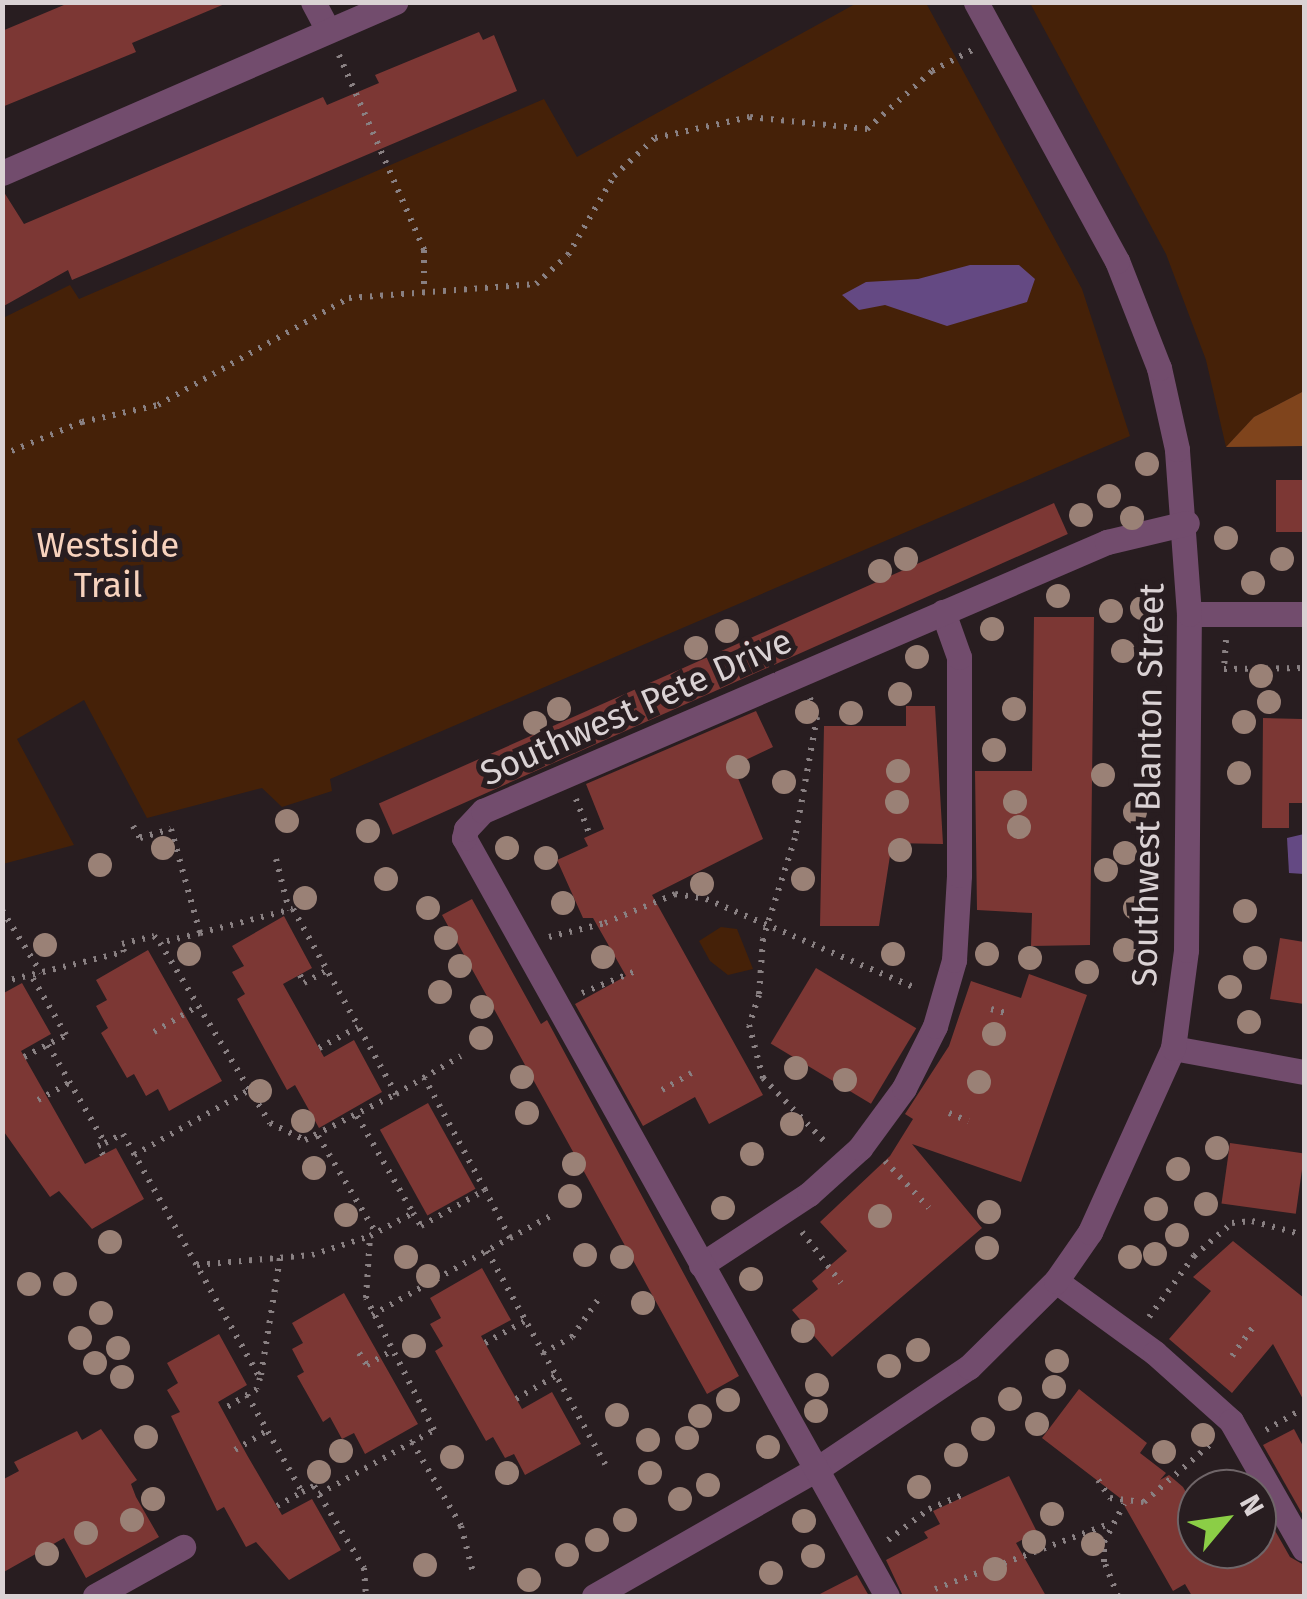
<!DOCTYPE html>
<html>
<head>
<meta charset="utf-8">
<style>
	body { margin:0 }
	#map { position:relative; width:1307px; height:1599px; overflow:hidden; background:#281d20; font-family:"Fira Sans",sans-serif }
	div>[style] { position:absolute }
	.green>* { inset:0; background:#452108 }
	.forest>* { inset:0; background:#7f441c }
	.water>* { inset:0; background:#644983 }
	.building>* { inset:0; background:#7c3734; transform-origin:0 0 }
	.path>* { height:6px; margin-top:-3px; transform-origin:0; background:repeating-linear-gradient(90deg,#898082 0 2.5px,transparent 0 10.5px) }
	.minor>* { height:25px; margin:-12.5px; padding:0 12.5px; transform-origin:12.5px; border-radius:12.5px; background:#724c6d }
	.trees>* { width:24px; height:24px; margin:-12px; border-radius:50%; background:#9a8176 }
	span { translate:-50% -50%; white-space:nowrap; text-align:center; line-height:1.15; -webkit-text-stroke:10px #281d20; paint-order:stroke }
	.park-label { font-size:35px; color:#f7d2bd }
	.street-label { font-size:35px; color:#dad2d4 }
	.frame { position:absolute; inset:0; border:5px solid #dad2d4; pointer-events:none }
	.north { position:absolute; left:1177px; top:1469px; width:100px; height:100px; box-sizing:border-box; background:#281d20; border:2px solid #6f6568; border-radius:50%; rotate:61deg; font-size:28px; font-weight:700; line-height:40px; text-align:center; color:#dad2d4 }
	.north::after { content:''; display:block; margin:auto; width:35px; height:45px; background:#8bce46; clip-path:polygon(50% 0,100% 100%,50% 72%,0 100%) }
</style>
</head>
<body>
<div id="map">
	<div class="green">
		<div style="clip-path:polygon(857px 3px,926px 3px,1082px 289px,1130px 436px,330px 779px,332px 791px,282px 807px,262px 788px,147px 818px,84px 700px,17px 739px,74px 845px,3px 864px,3px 318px,70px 285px,79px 299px,544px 99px,577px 157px)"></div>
		<div style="clip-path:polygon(1030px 3px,1304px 3px,1304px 391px,1254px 417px,1226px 447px,1206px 360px,1166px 254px)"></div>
		<div style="clip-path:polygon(721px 927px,737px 929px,753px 969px,728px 975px,710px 961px,699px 941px)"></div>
	</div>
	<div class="forest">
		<div style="clip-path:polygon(1304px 391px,1304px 446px,1226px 447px,1254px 417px)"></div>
	</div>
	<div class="water">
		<div style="clip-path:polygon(970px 265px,1019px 265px,1035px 279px,1027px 302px,947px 326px,885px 305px,859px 310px,842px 295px,866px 282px,918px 279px)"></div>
		<div style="clip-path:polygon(1304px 834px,1304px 874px,1289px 873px,1287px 838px)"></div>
	</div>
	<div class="building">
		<div style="clip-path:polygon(71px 2px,227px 2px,227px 3px,132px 43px,136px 52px,2px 107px,2px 31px)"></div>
		<div style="clip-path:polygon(479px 32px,483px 40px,494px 35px,517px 91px,72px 280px,68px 270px,2px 307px,2px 189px,24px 224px,323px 97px,327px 105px,379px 83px,375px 75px)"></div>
		<div style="left:1276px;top:480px;width:28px;height:52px"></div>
		<div style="left:1054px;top:503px;width:34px;height:739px;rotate:66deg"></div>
		<div style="clip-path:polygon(1034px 617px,1094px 617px,1090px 945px,1031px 946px,1032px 913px,977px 910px,975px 771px,1032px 771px)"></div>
		<div style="clip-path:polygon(906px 706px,935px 706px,943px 844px,892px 843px,879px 926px,820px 926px,824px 726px,906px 726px)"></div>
		<div style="clip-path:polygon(756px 711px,773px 747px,733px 766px,763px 839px,652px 895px,763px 1095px,709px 1124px,695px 1097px,643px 1126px,575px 1004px,626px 976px,593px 918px,583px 918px,557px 860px,588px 846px,584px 838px,604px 829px,586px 784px)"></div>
		<div style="clip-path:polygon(1263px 718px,1302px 719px,1304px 728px,1304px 803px,1289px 803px,1289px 828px,1262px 828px)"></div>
		<div style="clip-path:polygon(472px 899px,541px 1024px,547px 1020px,739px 1376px,707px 1394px,442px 915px)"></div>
		<div style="clip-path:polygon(284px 916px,312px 968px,283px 984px,324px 1057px,354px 1040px,382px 1092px,319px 1128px,295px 1085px,287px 1090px,237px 999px,245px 994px,232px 972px,244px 966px,232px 946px)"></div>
		<div style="clip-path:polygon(1280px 938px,1304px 942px,1304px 1004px,1270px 999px)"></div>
		<div style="clip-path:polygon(148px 950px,222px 1081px,169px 1111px,158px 1089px,146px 1096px,134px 1074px,127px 1078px,101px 1033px,108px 1028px,96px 1006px,107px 1000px,96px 980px)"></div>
		<div style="left:816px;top:968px;width:117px;height:88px;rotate:31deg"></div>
		<div style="clip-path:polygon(1029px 974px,1087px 995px,1021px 1182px,912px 1144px,982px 1228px,832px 1357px,792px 1310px,818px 1289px,812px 1281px,847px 1251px,820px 1222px,890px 1156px,913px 1119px,905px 1114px,949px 1046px,971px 981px,1021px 998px)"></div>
		<div style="clip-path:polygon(22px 983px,51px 1034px,21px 1051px,85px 1164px,116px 1148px,144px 1199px,92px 1229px,59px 1191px,50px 1197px,2px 1129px,2px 994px)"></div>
		<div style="left:428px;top:1103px;width:98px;height:55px;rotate:61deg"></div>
		<div style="left:1230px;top:1143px;width:75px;height:61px;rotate:8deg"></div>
		<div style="clip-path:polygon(1233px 1241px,1304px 1298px,1304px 1401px,1273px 1344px,1232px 1393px,1169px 1339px,1211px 1291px,1193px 1277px)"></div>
		<div style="clip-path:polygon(482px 1268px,511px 1320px,481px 1336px,522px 1409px,552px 1392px,581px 1444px,525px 1475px,514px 1454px,505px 1458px,493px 1437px,486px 1441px,435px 1351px,443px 1346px,430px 1324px,441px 1318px,430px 1298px)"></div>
		<div style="clip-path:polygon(344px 1293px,418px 1424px,365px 1454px,354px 1433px,342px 1439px,330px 1417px,323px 1422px,297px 1376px,304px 1372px,292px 1349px,303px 1343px,292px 1323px)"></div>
		<div style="clip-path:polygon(219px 1334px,247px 1385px,218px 1402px,247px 1455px,282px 1515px,312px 1499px,341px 1550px,289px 1580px,256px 1542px,246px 1547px,224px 1507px,217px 1511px,171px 1416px,180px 1412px,167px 1390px,178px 1383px,167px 1363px)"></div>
		<div style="clip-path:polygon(1079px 1389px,1147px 1443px,1140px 1453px,1166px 1473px,1160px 1480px,1169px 1475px,1183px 1487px,1197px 1511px,1197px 1549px,1257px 1549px,1257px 1499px,1290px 1557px,1304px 1565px,1304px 1596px,1192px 1596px,1185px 1584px,1173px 1591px,1120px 1498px,1042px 1438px)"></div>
		<div style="clip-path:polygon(101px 1429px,137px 1480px,131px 1484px,136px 1497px,159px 1537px,86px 1578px,64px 1538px,2px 1573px,2px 1480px,19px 1471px,14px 1462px,77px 1431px,82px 1440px)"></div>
		<div style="clip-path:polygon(1294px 1429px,1304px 1448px,1304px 1517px,1263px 1445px)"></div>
		<div style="clip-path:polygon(1009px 1476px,1037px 1532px,1016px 1543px,1046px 1596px,903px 1596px,886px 1560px,928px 1538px,924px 1532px,940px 1524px,933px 1511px)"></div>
		<div style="clip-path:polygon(857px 1575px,869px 1596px,816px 1596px)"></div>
	</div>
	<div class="path">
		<div style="left:339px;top:55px;width:213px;rotate:66.4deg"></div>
		<div style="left:424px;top:250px;width:40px;rotate:90deg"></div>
		<div style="left:2px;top:455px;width:87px;rotate:-22.4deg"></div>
		<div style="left:82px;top:422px;width:78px;rotate:-12.6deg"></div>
		<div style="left:158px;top:405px;width:219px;rotate:-29.3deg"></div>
		<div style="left:349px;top:298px;width:188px;rotate:-4.3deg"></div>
		<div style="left:536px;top:284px;width:43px;rotate:-42.2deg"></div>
		<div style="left:568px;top:255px;width:91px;rotate:-59.8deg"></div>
		<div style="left:614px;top:176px;width:56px;rotate:-42.8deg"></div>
		<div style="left:655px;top:138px;width:97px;rotate:-12.5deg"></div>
		<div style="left:750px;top:117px;width:118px;rotate:5.9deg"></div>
		<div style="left:867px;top:129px;width:87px;rotate:-41.7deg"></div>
		<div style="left:932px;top:71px;width:47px;rotate:-27.6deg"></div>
		<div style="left:1226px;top:640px;width:29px;rotate:94deg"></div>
		<div style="left:1224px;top:669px;width:80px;rotate:-0.7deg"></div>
		<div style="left:810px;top:698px;width:20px;rotate:70deg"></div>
		<div style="left:817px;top:717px;width:123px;rotate:100.3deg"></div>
		<div style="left:795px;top:838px;width:106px;rotate:107.6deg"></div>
		<div style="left:763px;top:939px;width:56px;rotate:94.1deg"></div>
		<div style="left:759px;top:995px;width:32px;rotate:108deg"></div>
		<div style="left:749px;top:1025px;width:55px;rotate:75.2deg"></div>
		<div style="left:763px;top:1078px;width:89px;rotate:45.9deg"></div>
		<div style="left:576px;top:799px;width:39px;rotate:69deg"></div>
		<div style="left:133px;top:826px;width:14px;rotate:60deg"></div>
		<div style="left:140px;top:838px;width:32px;rotate:-16deg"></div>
		<div style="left:171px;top:829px;width:108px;rotate:74.4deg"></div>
		<div style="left:200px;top:933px;width:96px;rotate:-14.5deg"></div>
		<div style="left:293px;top:909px;width:212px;rotate:60.9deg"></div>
		<div style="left:396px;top:1094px;width:75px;rotate:-30.3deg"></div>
		<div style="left:276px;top:859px;width:53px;rotate:75.7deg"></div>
		<div style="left:2px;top:910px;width:74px;rotate:58.2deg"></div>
		<div style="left:200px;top:933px;width:41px;rotate:166deg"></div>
		<div style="left:160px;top:943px;width:211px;rotate:58.6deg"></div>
		<div style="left:270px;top:1123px;width:39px;rotate:26deg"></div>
		<div style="left:305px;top:1140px;width:102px;rotate:-26.8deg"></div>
		<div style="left:549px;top:937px;width:58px;rotate:-14deg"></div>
		<div style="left:605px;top:923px;width:76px;rotate:-22.5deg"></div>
		<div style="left:675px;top:894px;width:31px;rotate:9deg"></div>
		<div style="left:706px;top:899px;width:230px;rotate:23deg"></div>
		<div style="left:300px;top:975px;width:9px;rotate:63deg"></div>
		<div style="left:304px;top:983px;width:26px;rotate:-29deg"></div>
		<div style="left:2px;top:982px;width:126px;rotate:-13.8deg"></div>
		<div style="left:124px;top:952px;width:8px;rotate:-104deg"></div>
		<div style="left:122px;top:944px;width:33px;rotate:-14deg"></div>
		<div style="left:154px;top:936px;width:9px;rotate:49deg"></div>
		<div style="left:582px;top:993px;width:58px;rotate:-22.2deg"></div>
		<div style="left:991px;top:1009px;width:16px;rotate:15deg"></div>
		<div style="left:154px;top:1032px;width:51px;rotate:-30.6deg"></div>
		<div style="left:48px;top:1045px;width:113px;rotate:59.8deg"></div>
		<div style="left:105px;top:1143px;width:20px;rotate:-27deg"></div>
		<div style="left:123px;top:1134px;width:280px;rotate:60.7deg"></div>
		<div style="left:260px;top:1378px;width:11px;rotate:105deg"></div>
		<div style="left:257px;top:1389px;width:41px;rotate:149deg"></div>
		<div style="left:319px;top:1048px;width:44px;rotate:-28.3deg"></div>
		<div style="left:24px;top:1057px;width:47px;rotate:-27.6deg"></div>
		<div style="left:66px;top:1035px;width:69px;rotate:-120.3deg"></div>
		<div style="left:662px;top:1090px;width:34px;rotate:-30deg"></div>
		<div style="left:38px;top:1100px;width:37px;rotate:-29deg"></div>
		<div style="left:949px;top:1113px;width:21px;rotate:23deg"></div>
		<div style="left:357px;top:1116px;width:112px;rotate:60deg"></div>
		<div style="left:318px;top:1136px;width:113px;rotate:59.1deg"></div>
		<div style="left:103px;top:1155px;width:10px;rotate:-119deg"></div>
		<div style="left:98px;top:1146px;width:8px;rotate:-23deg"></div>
		<div style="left:134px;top:1155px;width:129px;rotate:-29.4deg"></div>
		<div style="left:885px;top:1161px;width:64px;rotate:46.9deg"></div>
		<div style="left:802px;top:1232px;width:64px;rotate:52.6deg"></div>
		<div style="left:510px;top:1238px;width:50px;rotate:-28.6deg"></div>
		<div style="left:487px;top:1251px;width:244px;rotate:61deg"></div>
		<div style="left:197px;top:1265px;width:115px;rotate:-5deg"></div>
		<div style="left:312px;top:1255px;width:61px;rotate:-18.1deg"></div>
		<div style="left:372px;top:1315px;width:158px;rotate:-29.2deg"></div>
		<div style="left:510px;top:1238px;width:54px;rotate:-117.5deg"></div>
		<div style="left:1149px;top:1317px;width:76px;rotate:-53.6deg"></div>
		<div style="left:1194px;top:1256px;width:50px;rotate:-41deg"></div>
		<div style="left:1232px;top:1223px;width:20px;rotate:-6deg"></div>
		<div style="left:1252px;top:1221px;width:54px;rotate:15.1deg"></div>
		<div style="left:485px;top:1343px;width:46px;rotate:-28.8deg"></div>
		<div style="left:359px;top:1353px;width:14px;rotate:56deg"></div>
		<div style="left:367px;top:1365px;width:28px;rotate:-30deg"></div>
		<div style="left:543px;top:1353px;width:33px;rotate:-29deg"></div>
		<div style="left:572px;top:1337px;width:52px;rotate:-55.1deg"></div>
		<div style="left:1232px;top:1356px;width:37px;rotate:-54deg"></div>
		<div style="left:261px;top:1375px;width:119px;rotate:-80.8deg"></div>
		<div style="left:247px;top:1395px;width:112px;rotate:60.4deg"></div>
		<div style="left:302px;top:1492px;width:13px;rotate:-27deg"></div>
		<div style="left:314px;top:1486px;width:96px;rotate:58.6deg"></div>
		<div style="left:364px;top:1568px;width:28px;rotate:86deg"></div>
		<div style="left:516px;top:1399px;width:45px;rotate:-30.5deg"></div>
		<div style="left:1266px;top:1430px;width:38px;rotate:-30deg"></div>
		<div style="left:412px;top:1442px;width:97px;rotate:59.7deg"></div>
		<div style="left:461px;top:1526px;width:48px;rotate:75.4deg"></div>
		<div style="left:235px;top:1450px;width:37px;rotate:-31deg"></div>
		<div style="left:1098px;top:1480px;width:22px;rotate:56deg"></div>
		<div style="left:1110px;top:1498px;width:34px;rotate:7deg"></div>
		<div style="left:1144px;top:1502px;width:91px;rotate:-41deg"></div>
		<div style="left:319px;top:1494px;width:132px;rotate:-29.1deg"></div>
		<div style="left:434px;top:1430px;width:148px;rotate:-117.3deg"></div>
		<div style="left:366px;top:1298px;width:62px;rotate:-86.3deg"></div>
		<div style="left:370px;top:1236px;width:49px;rotate:-28.1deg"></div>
		<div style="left:413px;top:1213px;width:15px;rotate:58deg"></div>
		<div style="left:421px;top:1226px;width:73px;rotate:-29.4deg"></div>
		<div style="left:485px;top:1190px;width:128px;rotate:-118.4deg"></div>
		<div style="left:277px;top:1506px;width:29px;rotate:-29deg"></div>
		<div style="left:888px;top:1540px;width:51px;rotate:-37.1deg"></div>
		<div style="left:929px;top:1509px;width:36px;rotate:-23deg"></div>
		<div style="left:935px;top:1589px;width:186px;rotate:-20.5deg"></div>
		<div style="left:1118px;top:1596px;width:37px;rotate:-112deg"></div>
		<div style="left:1104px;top:1562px;width:20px;rotate:-90deg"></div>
		<div style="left:1104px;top:1542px;width:43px;rotate:-62.2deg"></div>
	</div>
	<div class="minor">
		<div style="left:313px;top:2px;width:32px;rotate:62deg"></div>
		<div style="left:2px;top:173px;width:429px;rotate:-23.5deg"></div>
		<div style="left:1189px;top:614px;width:115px"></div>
		<div style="left:1173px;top:1048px;width:133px;rotate:10.4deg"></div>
		<div style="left:701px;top:1265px;width:129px;rotate:-33.3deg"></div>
		<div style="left:809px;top:1194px;width:69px;rotate:-42deg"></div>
		<div style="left:860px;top:1148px;width:74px;rotate:-53.7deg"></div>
		<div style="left:904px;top:1088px;width:69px;rotate:-63.4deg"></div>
		<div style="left:935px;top:1026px;width:69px;rotate:-73.9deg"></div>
		<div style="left:954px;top:960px;width:85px;rotate:-86.6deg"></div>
		<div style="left:959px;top:875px;width:218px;rotate:-90deg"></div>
		<div style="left:959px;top:657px;width:48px;rotate:-109.6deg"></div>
		<div style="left:1056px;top:1281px;width:122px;rotate:36deg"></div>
		<div style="left:1155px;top:1353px;width:102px;rotate:41.8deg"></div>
		<div style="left:1231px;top:1421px;width:147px;rotate:60.3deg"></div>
		<div style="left:95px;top:1596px;width:101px;rotate:-29.1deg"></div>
		<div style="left:594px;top:1596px;width:257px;rotate:-29.7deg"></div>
		<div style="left:817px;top:1469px;width:183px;rotate:-33.9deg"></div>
		<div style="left:969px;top:1367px;width:122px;rotate:-44.7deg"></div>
		<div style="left:1056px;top:1281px;width:60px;rotate:-55.2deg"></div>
		<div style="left:1090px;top:1232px;width:202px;rotate:-65.7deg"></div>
		<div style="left:1173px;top:1048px;width:99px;rotate:-82.4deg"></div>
		<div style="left:1186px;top:950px;width:336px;rotate:-89.5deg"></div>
		<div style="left:1189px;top:614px;width:165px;rotate:-94.2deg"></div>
		<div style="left:1177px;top:449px;width:83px;rotate:-102.5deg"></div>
		<div style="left:1159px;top:368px;width:115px;rotate:-111.4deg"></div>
		<div style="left:1117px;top:261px;width:295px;rotate:-118.6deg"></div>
		<div style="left:887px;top:1596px;width:868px;rotate:-119.16deg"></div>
		<div style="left:464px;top:838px;width:9px;rotate:-77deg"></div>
		<div style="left:466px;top:829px;width:25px;rotate:-47deg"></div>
		<div style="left:483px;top:811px;width:680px;rotate:-23.32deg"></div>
		<div style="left:1107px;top:542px;width:82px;rotate:-13.4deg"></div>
	</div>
	<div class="trees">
		<div style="left:1147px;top:464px"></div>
		<div style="left:1109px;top:496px"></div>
		<div style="left:1081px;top:515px"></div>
		<div style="left:1132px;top:518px"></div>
		<div style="left:1226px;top:538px"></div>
		<div style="left:906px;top:559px"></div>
		<div style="left:1282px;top:559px"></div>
		<div style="left:880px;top:571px"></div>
		<div style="left:1253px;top:583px"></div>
		<div style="left:1058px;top:596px"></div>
		<div style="left:1142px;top:608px"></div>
		<div style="left:1111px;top:611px"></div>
		<div style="left:992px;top:629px"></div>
		<div style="left:727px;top:631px"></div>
		<div style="left:696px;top:648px"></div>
		<div style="left:1123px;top:651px"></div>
		<div style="left:917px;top:657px"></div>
		<div style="left:1261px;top:676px"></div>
		<div style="left:900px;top:694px"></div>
		<div style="left:1269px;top:702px"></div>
		<div style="left:559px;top:709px"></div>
		<div style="left:1014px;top:709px"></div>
		<div style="left:807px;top:712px"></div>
		<div style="left:851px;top:713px"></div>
		<div style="left:1244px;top:722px"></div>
		<div style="left:535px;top:723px"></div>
		<div style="left:994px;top:750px"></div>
		<div style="left:738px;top:767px"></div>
		<div style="left:898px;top:771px"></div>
		<div style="left:1239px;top:773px"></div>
		<div style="left:1103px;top:775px"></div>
		<div style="left:784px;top:782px"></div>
		<div style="left:897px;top:802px"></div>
		<div style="left:1015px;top:802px"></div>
		<div style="left:1135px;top:812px"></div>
		<div style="left:287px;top:821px"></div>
		<div style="left:1019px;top:827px"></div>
		<div style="left:368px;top:831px"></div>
		<div style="left:163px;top:848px"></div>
		<div style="left:507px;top:848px"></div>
		<div style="left:900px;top:850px"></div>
		<div style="left:1125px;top:853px"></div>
		<div style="left:546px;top:858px"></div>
		<div style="left:100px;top:865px"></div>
		<div style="left:1106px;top:870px"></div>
		<div style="left:386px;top:879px"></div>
		<div style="left:803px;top:879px"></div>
		<div style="left:702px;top:884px"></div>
		<div style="left:305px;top:898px"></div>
		<div style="left:563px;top:903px"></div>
		<div style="left:428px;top:908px"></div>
		<div style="left:1135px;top:908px"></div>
		<div style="left:1245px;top:911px"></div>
		<div style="left:446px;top:938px"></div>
		<div style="left:45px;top:945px"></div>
		<div style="left:1125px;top:950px"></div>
		<div style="left:189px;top:954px"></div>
		<div style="left:893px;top:954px"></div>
		<div style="left:987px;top:954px"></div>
		<div style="left:603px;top:957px"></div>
		<div style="left:1030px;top:958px"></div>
		<div style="left:1255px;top:958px"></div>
		<div style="left:460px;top:966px"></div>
		<div style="left:1087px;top:972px"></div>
		<div style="left:1230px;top:987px"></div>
		<div style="left:440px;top:992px"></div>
		<div style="left:482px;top:1007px"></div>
		<div style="left:1249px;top:1022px"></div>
		<div style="left:994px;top:1034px"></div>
		<div style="left:481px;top:1038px"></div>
		<div style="left:796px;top:1068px"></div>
		<div style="left:522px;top:1077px"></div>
		<div style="left:845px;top:1080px"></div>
		<div style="left:979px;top:1082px"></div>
		<div style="left:260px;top:1091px"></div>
		<div style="left:527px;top:1113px"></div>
		<div style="left:303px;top:1121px"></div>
		<div style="left:792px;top:1124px"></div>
		<div style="left:1217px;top:1148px"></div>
		<div style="left:752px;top:1154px"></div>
		<div style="left:574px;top:1164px"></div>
		<div style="left:314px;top:1168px"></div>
		<div style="left:1178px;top:1169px"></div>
		<div style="left:570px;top:1196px"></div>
		<div style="left:1206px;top:1204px"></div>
		<div style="left:723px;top:1208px"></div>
		<div style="left:1156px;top:1209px"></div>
		<div style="left:989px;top:1212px"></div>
		<div style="left:346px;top:1215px"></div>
		<div style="left:880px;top:1216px"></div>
		<div style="left:1177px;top:1235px"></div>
		<div style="left:110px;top:1242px"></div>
		<div style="left:987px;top:1248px"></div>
		<div style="left:1155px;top:1254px"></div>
		<div style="left:585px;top:1255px"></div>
		<div style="left:406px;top:1257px"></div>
		<div style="left:622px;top:1257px"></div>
		<div style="left:1130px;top:1257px"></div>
		<div style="left:428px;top:1276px"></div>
		<div style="left:751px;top:1279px"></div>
		<div style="left:29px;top:1284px"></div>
		<div style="left:65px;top:1284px"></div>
		<div style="left:643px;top:1303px"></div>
		<div style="left:101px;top:1313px"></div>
		<div style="left:803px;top:1331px"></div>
		<div style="left:80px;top:1338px"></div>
		<div style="left:414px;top:1346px"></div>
		<div style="left:118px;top:1348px"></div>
		<div style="left:918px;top:1350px"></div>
		<div style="left:1057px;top:1361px"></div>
		<div style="left:95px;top:1363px"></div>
		<div style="left:889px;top:1366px"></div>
		<div style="left:122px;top:1377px"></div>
		<div style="left:817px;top:1385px"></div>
		<div style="left:1054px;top:1387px"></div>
		<div style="left:1010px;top:1399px"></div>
		<div style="left:728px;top:1400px"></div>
		<div style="left:816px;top:1411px"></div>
		<div style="left:617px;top:1415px"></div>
		<div style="left:700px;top:1416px"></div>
		<div style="left:1037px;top:1424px"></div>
		<div style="left:983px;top:1429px"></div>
		<div style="left:1203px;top:1435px"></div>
		<div style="left:146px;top:1437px"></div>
		<div style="left:687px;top:1438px"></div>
		<div style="left:648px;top:1440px"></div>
		<div style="left:768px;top:1447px"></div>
		<div style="left:341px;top:1451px"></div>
		<div style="left:1164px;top:1452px"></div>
		<div style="left:956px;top:1455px"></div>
		<div style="left:452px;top:1457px"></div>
		<div style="left:319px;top:1472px"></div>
		<div style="left:507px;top:1473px"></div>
		<div style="left:650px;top:1473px"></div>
		<div style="left:708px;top:1485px"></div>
		<div style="left:919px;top:1487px"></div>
		<div style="left:153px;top:1499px"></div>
		<div style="left:680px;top:1499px"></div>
		<div style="left:1052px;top:1514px"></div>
		<div style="left:132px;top:1520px"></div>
		<div style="left:625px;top:1520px"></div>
		<div style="left:804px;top:1521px"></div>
		<div style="left:86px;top:1533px"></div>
		<div style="left:597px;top:1540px"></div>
		<div style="left:1034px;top:1542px"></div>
		<div style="left:1093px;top:1544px"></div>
		<div style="left:47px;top:1554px"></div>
		<div style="left:567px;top:1555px"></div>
		<div style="left:813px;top:1556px"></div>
		<div style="left:425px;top:1565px"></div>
		<div style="left:995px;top:1569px"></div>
		<div style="left:771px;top:1573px"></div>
		<div style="left:529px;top:1580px"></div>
	</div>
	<div class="park-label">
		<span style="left:108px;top:565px">Westside<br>Trail</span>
	</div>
	<div class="street-label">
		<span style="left:636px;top:707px;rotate:-24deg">Southwest Pete Drive</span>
		<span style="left:1148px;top:785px;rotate:-89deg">Southwest Blanton Street</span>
	</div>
	<div class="frame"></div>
	<div class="north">N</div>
</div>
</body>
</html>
